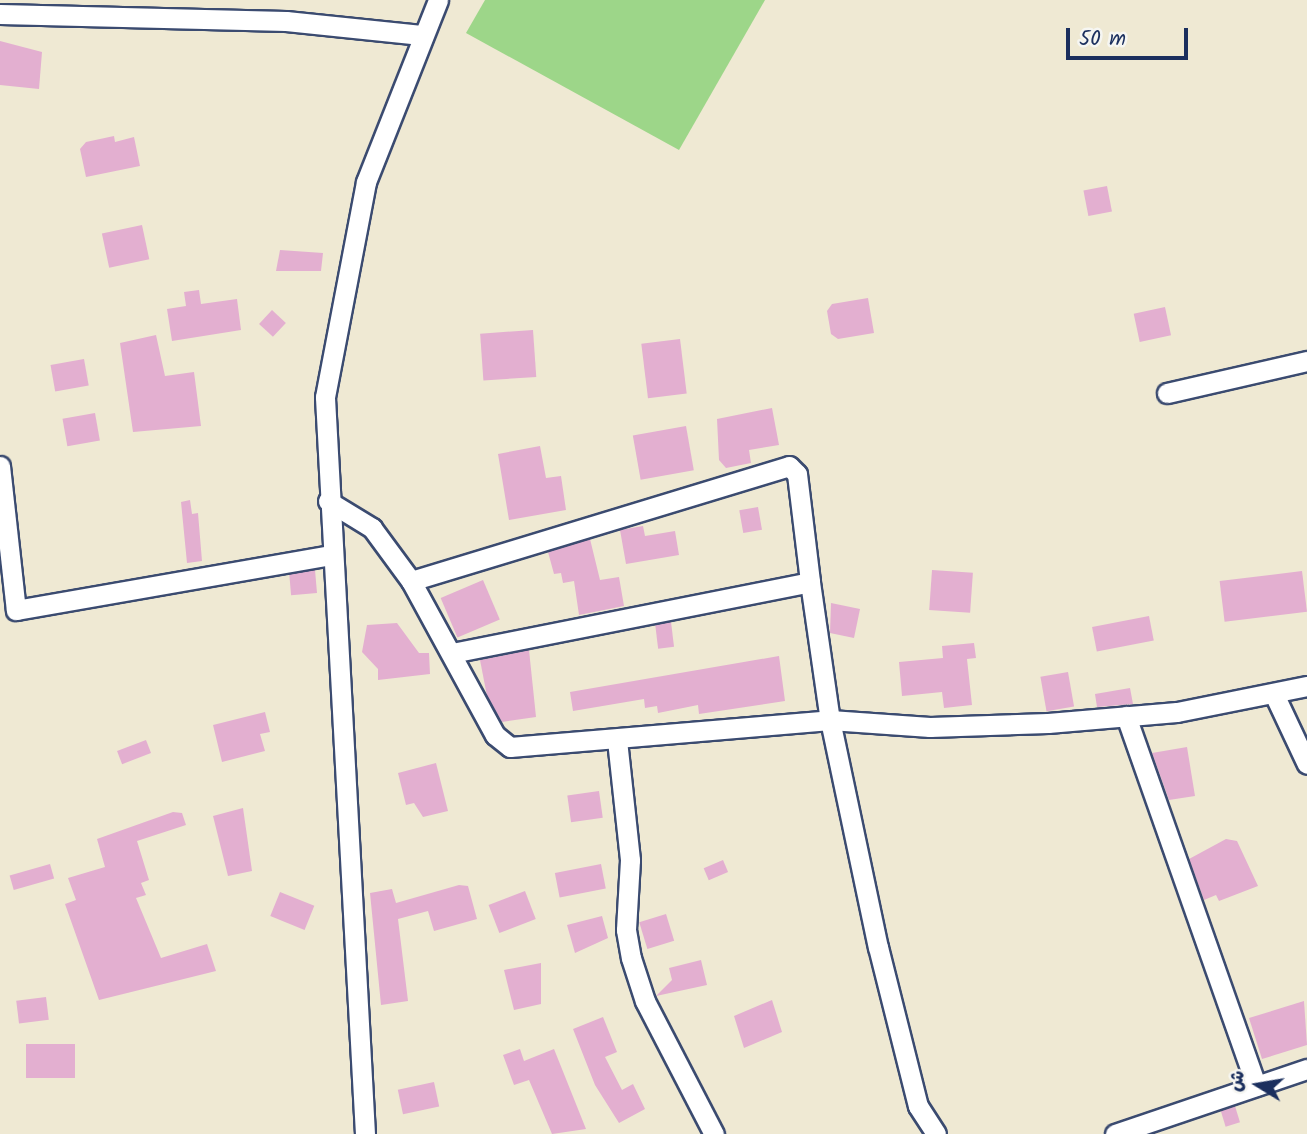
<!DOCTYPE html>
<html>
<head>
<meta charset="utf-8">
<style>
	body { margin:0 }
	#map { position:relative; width:1307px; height:1134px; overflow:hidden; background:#efe9d3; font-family:Kalam,"Playpen Sans Arabic",sans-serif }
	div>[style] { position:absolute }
	.green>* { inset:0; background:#9dd689 }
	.building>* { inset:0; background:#e3afd0; transform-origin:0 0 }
	.roads { filter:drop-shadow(2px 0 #3b4b70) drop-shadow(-2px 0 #3b4b70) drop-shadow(0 2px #3b4b70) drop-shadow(0 -2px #3b4b70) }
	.minor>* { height:19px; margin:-9.5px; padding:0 9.5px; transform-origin:9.5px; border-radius:9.5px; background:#fff }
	span { translate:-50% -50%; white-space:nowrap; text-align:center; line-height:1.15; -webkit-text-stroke:5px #f6f6f2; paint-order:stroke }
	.north { position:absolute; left:1223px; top:1050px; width:70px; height:70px; -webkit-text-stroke:5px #f6f6f2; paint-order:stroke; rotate:281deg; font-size:19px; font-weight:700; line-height:28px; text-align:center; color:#1b2f5e }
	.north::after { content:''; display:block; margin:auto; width:24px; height:32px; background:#1b2f5e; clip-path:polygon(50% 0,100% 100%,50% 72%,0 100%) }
	.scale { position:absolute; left:1066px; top:28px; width:122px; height:32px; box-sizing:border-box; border:4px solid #1b2f5e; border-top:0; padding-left:9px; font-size:21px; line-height:24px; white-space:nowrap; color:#1b2f5e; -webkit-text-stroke:5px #f6f6f2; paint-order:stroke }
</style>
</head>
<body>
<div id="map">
	<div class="green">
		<div style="clip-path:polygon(485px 0,765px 0,679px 150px,466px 33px)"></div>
	</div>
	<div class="building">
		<div style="clip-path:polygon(0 41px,42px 52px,39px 89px,0 85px)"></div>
		<div style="clip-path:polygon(114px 136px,115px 142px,134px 137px,140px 166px,86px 177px,80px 149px,86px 142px)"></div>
		<div style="left:1107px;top:186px;width:26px;height:24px;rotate:79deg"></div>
		<div style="left:142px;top:225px;width:35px;height:41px;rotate:78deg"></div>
		<div style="clip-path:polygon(280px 250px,323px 253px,321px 271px,276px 271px)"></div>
		<div style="clip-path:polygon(199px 290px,201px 304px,237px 299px,241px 330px,172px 341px,167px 309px,186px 306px,184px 292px)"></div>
		<div style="clip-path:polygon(868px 298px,874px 333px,838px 339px,831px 334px,827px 311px,832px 304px)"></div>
		<div style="left:1165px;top:307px;width:29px;height:32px;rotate:78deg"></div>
		<div style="left:272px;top:310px;width:19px;height:19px;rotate:43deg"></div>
		<div style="left:533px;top:330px;width:47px;height:53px;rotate:86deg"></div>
		<div style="clip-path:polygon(156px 335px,165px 376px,194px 372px,201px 426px,133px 432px,120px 343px)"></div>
		<div style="left:680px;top:339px;width:55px;height:39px;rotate:83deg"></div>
		<div style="left:84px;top:359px;width:27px;height:34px;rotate:80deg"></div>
		<div style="clip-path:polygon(772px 408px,779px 445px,749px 450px,751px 463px,726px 468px,719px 460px,717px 419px)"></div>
		<div style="left:95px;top:413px;width:28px;height:33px;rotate:80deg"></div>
		<div style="left:686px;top:426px;width:45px;height:54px;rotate:80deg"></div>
		<div style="clip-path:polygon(540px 446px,546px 478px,561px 476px,566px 510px,509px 520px,498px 454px)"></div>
		<div style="clip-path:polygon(190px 500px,192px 514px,198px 513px,202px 561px,187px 563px,181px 502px)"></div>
		<div style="left:758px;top:507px;width:23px;height:19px;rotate:80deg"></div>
		<div style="clip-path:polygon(643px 526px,645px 536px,675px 531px,679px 555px,626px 564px,620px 530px)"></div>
		<div style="clip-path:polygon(590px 539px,600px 580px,619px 577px,624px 606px,579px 615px,574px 581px,563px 583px,561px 573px,554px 574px,548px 552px)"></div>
		<div style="left:315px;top:570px;width:23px;height:26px;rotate:85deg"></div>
		<div style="left:932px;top:570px;width:41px;height:40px;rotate:4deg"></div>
		<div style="left:1302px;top:571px;width:41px;height:83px;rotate:83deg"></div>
		<div style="left:483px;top:580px;width:43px;height:46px;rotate:67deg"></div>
		<div style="clip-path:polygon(831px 603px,860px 609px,854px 638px,830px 633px)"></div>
		<div style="left:1149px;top:616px;width:25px;height:58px;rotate:79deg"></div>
		<div style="left:671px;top:622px;width:25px;height:16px;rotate:83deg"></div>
		<div style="clip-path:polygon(397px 623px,419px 653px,429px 653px,430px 674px,378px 680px,378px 669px,362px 652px,367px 625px)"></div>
		<div style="clip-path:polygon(974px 643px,976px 658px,967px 659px,972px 705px,944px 708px,942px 692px,902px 696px,899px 662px,943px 658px,942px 646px)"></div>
		<div style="clip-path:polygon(529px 650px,536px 717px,502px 722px,487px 696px,480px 660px)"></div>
		<div style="clip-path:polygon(779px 656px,785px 701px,699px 714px,698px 705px,658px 713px,657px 706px,645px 708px,644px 699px,573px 711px,570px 692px)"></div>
		<div style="left:1068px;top:672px;width:35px;height:28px;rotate:80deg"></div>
		<div style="clip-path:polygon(1130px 688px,1133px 704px,1097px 707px,1095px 694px)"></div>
		<div style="clip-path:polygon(265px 712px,270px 732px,260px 734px,265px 751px,222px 762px,213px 725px)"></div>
		<div style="left:146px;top:740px;width:14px;height:31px;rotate:69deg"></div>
		<div style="clip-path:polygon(1187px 747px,1195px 796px,1169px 800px,1152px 753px)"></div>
		<div style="clip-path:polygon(436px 763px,448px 811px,423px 817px,414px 803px,406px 805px,398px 773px)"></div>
		<div style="left:599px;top:791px;width:27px;height:32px;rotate:82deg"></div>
		<div style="clip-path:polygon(243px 808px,252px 871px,228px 876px,213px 816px)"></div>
		<div style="clip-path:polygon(173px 812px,182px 813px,186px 825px,137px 841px,149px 880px,141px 883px,146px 895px,136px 898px,161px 958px,207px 944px,216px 971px,99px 1000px,65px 904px,76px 900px,68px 878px,105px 867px,97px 839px)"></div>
		<div style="clip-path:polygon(1226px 839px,1237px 841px,1258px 886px,1219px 901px,1216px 895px,1204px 900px,1189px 859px)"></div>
		<div style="left:723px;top:860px;width:13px;height:21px;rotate:67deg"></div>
		<div style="left:50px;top:864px;width:15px;height:42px;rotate:74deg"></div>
		<div style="left:601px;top:864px;width:25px;height:47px;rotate:79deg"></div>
		<div style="clip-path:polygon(459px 885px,468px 886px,477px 919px,434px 931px,428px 911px,398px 919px,408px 1001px,381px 1005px,370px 893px,392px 889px,396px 903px)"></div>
		<div style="left:525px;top:891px;width:30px;height:39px;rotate:69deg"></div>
		<div style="left:280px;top:892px;width:37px;height:26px;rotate:22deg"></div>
		<div style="left:666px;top:914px;width:28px;height:28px;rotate:73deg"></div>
		<div style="clip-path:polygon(602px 916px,608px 938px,575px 953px,567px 925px)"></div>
		<div style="clip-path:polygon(701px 960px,707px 985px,656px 996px,672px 980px,669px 968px)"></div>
		<div style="clip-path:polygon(541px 963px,541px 1004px,514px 1010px,504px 970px)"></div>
		<div style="left:46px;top:997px;width:23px;height:30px;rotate:83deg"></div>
		<div style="clip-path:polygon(772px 1000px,782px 1032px,744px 1048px,734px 1016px)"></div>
		<div style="clip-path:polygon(1304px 1001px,1307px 1045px,1262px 1059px,1249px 1018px)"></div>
		<div style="clip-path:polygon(603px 1017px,617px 1052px,605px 1057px,622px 1090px,633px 1084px,645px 1109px,619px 1123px,595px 1085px,573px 1029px)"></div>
		<div style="left:26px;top:1044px;width:49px;height:34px"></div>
		<div style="clip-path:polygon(520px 1049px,524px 1061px,554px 1049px,586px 1129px,552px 1134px,529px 1080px,514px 1085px,503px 1055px)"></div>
		<div style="left:434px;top:1082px;width:25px;height:37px;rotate:78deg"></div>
		<div style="left:1235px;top:1106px;width:17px;height:15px;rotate:73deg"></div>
	</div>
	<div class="roads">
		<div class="minor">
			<div style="left:0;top:14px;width:286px;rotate:1.4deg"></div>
			<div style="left:286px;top:21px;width:136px;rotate:5.9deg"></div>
			<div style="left:1167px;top:393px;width:144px;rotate:-12.9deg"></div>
			<div style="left:0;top:466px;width:145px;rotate:83.7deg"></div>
			<div style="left:16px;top:610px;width:321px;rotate:-9.9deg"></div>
			<div style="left:328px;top:501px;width:52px;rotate:31.5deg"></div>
			<div style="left:372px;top:528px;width:66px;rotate:53.7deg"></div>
			<div style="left:411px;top:581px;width:175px;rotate:61.4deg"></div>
			<div style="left:495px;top:735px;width:19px;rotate:39deg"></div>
			<div style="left:510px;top:747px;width:321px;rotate:-4.8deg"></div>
			<div style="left:830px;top:720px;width:100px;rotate:4deg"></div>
			<div style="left:930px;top:727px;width:118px;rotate:-1.9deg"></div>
			<div style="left:1048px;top:723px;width:129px;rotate:-4.9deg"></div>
			<div style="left:1177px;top:712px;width:133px;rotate:-11.3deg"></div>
			<div style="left:411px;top:581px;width:395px;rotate:-16.9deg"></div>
			<div style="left:789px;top:466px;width:11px;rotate:45deg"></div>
			<div style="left:797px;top:474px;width:109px;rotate:83.1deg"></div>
			<div style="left:452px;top:653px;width:365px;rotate:-11.2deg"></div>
			<div style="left:810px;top:582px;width:139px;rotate:81.8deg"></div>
			<div style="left:830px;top:720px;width:232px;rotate:78.1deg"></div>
			<div style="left:878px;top:947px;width:164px;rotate:75.9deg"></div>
			<div style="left:918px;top:1106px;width:33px;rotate:57deg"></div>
			<div style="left:1274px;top:694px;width:77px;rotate:64.8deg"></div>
			<div style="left:1126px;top:716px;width:392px;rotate:70.6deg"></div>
			<div style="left:617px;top:740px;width:121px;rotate:83.8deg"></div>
			<div style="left:630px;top:860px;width:70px;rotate:93.3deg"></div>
			<div style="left:626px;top:930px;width:28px;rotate:80deg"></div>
			<div style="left:631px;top:958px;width:45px;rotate:72deg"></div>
			<div style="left:645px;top:1001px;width:150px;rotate:62.6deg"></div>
			<div style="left:365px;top:1134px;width:738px;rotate:-93.11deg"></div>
			<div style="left:325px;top:397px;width:219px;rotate:-79.2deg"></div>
			<div style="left:366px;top:182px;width:196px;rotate:-68.4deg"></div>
			<div style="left:1115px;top:1134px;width:203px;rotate:-18.7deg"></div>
		</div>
	</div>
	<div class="north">ش</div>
	<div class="scale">50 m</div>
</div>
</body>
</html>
